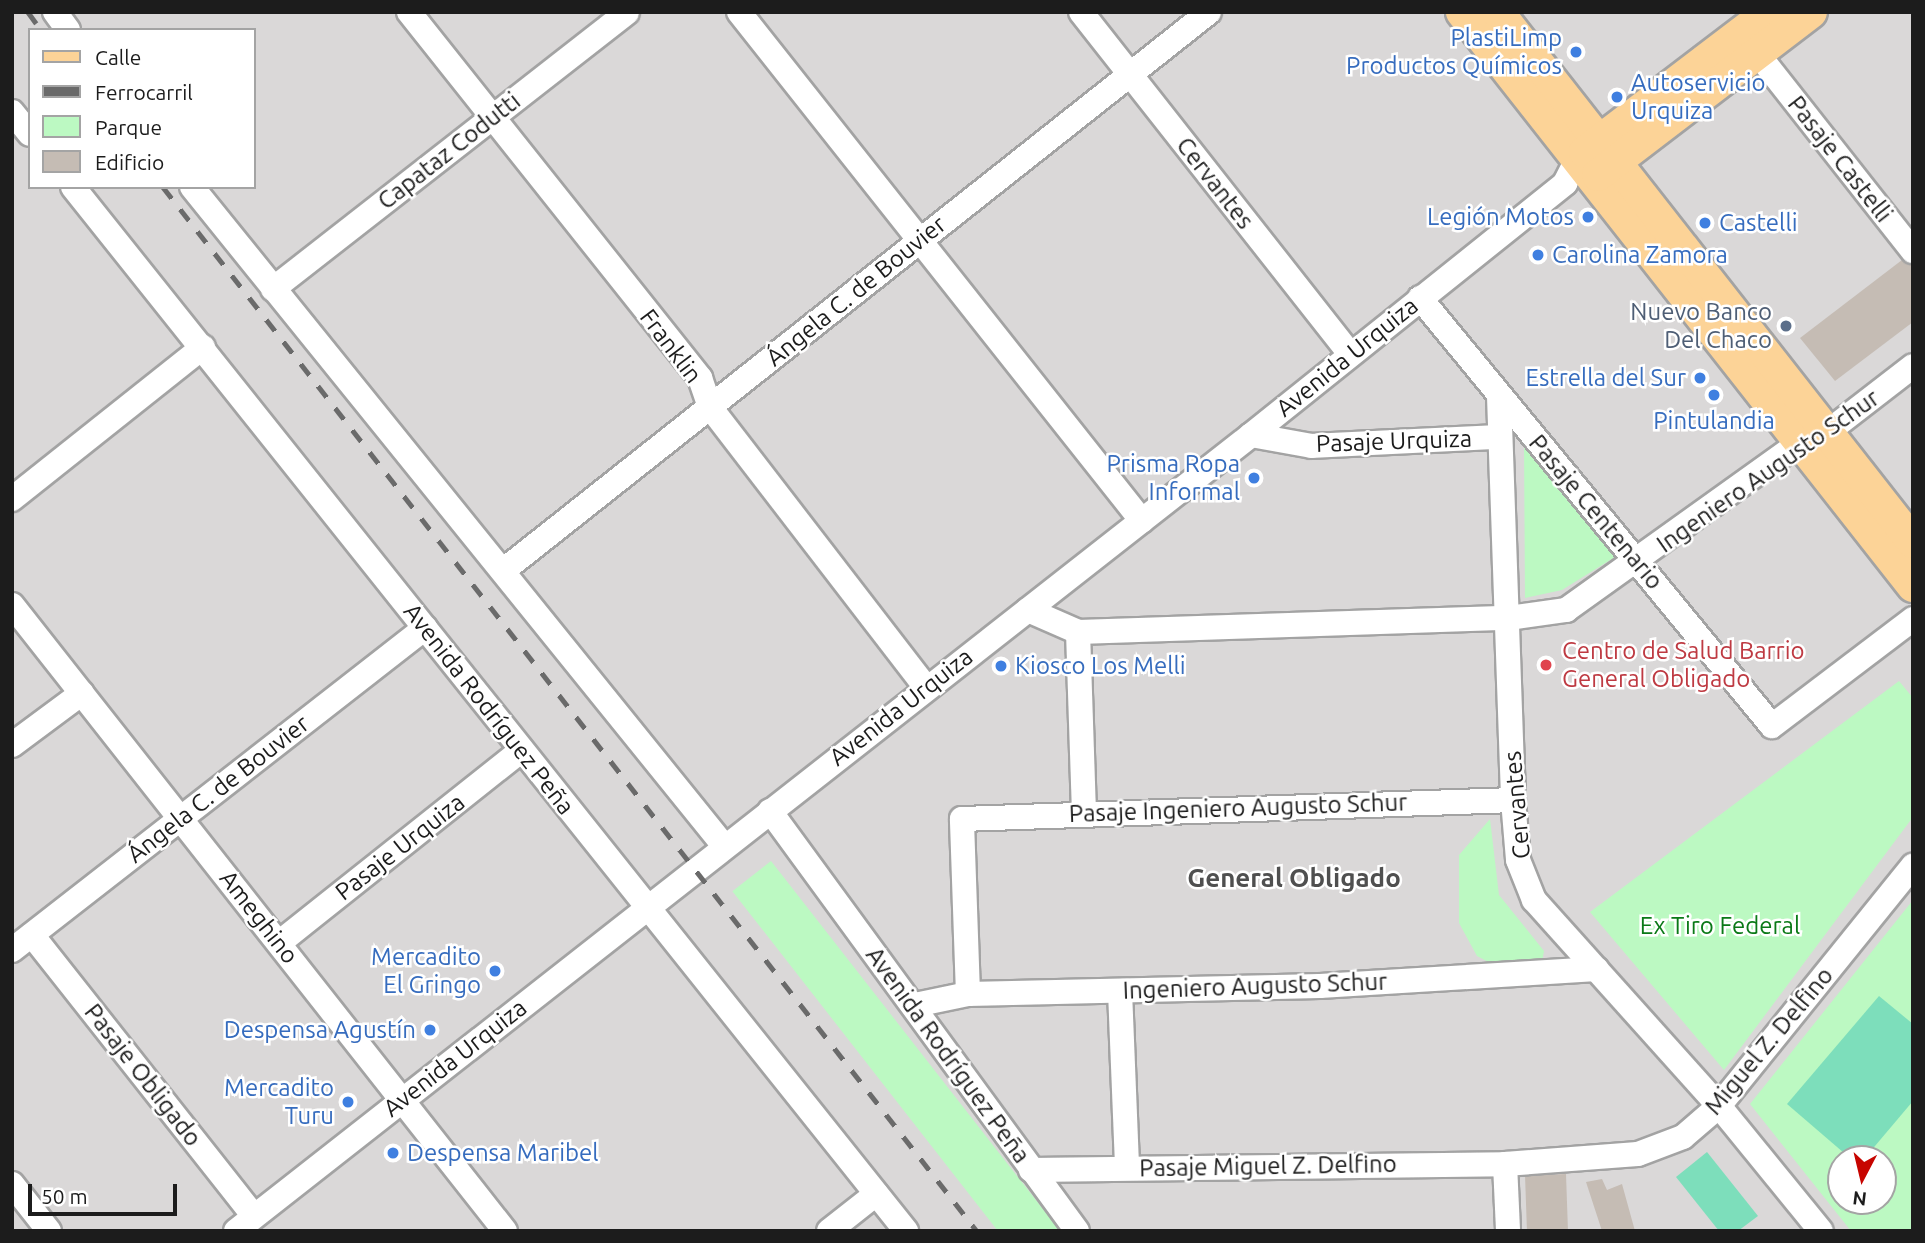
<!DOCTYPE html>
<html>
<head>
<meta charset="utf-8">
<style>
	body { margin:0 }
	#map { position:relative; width:1925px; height:1243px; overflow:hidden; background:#ede9e1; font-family:Ubuntu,sans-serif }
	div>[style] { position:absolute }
	.residential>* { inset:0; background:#dad8d8 }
	.park>* { inset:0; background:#bcf9c2; transform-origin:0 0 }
	.pitch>* { inset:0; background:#7ddebb }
	.building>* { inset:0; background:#c5bcb4; transform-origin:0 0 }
	.roads { filter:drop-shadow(2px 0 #a3a3a3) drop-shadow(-2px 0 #a3a3a3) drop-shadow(0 2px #a3a3a3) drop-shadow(0 -2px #a3a3a3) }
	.minor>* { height:24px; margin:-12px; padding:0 12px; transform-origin:12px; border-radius:12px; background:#fff }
	.major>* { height:32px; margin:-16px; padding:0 16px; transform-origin:16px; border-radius:16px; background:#fcd397 }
	.rail>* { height:5px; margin-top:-2.5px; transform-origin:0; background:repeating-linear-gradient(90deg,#6a6a6a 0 14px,transparent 0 28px) }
	.dots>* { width:19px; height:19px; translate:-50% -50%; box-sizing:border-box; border:4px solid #fff; border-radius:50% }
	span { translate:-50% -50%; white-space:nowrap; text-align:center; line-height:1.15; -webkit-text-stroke:5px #fff; paint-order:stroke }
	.shop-label { font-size:24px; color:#366cbe }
	.right { translate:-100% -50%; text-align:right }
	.left { translate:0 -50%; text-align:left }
	.street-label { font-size:24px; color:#1c1c1c }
	.service-label { font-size:24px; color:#4e5e75 }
	.health-label { font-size:24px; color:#be3a42 }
	.park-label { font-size:24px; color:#0a7917 }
	.neighbourhood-label { font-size:26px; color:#4f4f4f; font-weight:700 }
	.frame { position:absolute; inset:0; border:14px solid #1c1c1c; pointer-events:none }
	.legend { position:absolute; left:28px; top:28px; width:228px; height:161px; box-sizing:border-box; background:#fff; border:2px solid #a4a4a4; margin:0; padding:9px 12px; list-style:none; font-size:21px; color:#1c1c1c }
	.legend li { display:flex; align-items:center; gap:14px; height:35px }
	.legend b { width:35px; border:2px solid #a4a4a4 }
	.north { position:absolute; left:1827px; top:1145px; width:70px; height:70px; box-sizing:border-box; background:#fff; border:2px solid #a4a4a4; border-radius:50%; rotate:187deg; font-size:19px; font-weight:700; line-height:28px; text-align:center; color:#1c1c1c }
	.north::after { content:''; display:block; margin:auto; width:24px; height:32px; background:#c70500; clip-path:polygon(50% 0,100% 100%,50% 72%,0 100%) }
	.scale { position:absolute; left:28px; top:1184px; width:149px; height:32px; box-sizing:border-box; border:4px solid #1c1c1c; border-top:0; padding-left:9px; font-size:21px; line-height:24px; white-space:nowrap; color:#1c1c1c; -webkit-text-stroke:5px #fff; paint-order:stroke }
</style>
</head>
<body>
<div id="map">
	<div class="residential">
		<div style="clip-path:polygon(evenodd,12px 12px,1913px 12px,1913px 1231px,12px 1231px,12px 12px,30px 30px,254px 30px,254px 187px,30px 187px,30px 30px,12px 12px,1841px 1159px,1883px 1159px,1883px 1201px,1841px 1201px,1841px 1159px)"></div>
	</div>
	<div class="park">
		<div style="clip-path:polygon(1524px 441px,1615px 557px,1562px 590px,1525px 598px)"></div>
		<div style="clip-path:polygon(1899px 681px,1913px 698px,1913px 817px,1724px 1070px,1590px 912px)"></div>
		<div style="clip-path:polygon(1490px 819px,1499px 895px,1544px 951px,1542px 962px,1496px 966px,1477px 956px,1459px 923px,1459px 855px)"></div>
		<div style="left:771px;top:861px;width:469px;height:49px;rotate:52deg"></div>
		<div style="clip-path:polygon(evenodd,1913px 900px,1913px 1231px,1851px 1231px,1750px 1104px,1913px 900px,1841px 1159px,1883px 1159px,1883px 1201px,1841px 1201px,1841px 1159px)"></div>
	</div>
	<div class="pitch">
		<div style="clip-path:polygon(1879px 996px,1913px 1024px,1913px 1101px,1864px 1159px,1851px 1159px,1787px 1104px)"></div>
		<div style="clip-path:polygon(1707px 1152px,1758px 1216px,1738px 1231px,1719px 1231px,1676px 1177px)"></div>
	</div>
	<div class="building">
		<div style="clip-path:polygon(1902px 260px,1913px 266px,1913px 322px,1835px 381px,1800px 338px)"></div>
		<div style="left:1566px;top:1174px;width:57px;height:41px;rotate:88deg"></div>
		<div style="clip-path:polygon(1602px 1179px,1607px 1190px,1622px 1184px,1635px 1231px,1602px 1231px,1586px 1182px)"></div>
	</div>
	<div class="roads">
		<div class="minor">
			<div style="left:55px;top:12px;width:22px;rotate:54deg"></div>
			<div style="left:409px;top:12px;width:468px;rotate:51.5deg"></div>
			<div style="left:700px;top:378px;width:31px;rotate:71deg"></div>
			<div style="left:710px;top:407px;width:352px;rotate:52.4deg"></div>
			<div style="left:739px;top:12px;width:649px;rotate:51.63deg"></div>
			<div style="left:1081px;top:12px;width:434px;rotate:51.8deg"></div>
			<div style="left:1746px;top:39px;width:270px;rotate:51.8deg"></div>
			<div style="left:12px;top:112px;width:28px;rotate:51deg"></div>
			<div style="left:73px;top:187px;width:1336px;rotate:51.41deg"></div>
			<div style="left:192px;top:187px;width:848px;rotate:51.08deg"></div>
			<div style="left:273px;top:289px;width:449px;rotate:-38deg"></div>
			<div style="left:1420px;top:298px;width:554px;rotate:50.57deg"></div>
			<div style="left:1772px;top:726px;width:177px;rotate:-37.2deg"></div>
			<div style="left:1499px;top:396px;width:404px;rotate:88deg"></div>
			<div style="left:1513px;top:800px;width:60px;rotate:85.2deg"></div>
			<div style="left:1518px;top:860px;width:43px;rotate:68.2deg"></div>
			<div style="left:1534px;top:900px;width:277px;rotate:48.1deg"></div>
			<div style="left:1719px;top:1106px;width:161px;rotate:50.8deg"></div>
			<div style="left:1251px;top:435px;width:62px;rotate:10.2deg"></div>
			<div style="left:1312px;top:446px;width:185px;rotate:-2.8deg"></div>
			<div style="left:12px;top:499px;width:244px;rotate:-38.5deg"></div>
			<div style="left:504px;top:570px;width:899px;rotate:-38.36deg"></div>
			<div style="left:12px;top:605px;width:797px;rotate:51.78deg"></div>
			<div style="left:1028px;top:610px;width:55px;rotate:23.7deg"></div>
			<div style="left:1078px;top:632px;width:430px;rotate:-1.9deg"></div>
			<div style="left:1508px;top:618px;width:59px;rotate:-7.9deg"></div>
			<div style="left:1566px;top:610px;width:289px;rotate:-35.6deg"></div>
			<div style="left:1801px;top:442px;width:30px;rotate:-21deg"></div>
			<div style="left:1829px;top:431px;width:106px;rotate:-37.7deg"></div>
			<div style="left:1078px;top:632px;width:179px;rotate:88.1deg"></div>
			<div style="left:12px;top:745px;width:87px;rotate:-36.6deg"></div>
			<div style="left:770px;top:811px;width:520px;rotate:53.83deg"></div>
			<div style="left:32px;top:935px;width:358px;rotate:51.7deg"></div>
			<div style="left:279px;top:943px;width:310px;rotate:-38.5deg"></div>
			<div style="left:12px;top:950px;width:524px;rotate:-37.94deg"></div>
			<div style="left:1120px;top:991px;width:176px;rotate:87.7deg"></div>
			<div style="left:968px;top:994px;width:175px;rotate:-92deg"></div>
			<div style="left:962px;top:819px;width:551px;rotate:-1.97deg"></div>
			<div style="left:915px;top:1005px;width:54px;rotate:-11.7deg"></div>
			<div style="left:968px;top:994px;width:352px;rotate:-1.3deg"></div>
			<div style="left:1320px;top:986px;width:277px;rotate:-3.5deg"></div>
			<div style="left:1505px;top:1164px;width:67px;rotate:87.4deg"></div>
			<div style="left:1031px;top:1170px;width:474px;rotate:-0.7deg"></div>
			<div style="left:1505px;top:1164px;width:133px;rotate:-4.3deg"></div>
			<div style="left:1638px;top:1154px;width:48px;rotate:-20.7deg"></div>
			<div style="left:1683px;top:1137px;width:48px;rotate:-40.7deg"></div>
			<div style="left:1719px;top:1106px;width:309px;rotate:-51.1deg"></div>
			<div style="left:12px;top:1184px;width:60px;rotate:51.8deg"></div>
			<div style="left:236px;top:1231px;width:1290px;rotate:-38.1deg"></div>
			<div style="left:1251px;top:435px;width:403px;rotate:-38.7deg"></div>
			<div style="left:1565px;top:183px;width:29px;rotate:-63deg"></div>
			<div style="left:829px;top:1231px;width:60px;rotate:-38.2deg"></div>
		</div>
		<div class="major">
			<div style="left:1462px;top:12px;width:730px;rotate:51.84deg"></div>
			<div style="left:1498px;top:12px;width:673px;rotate:51.94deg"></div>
			<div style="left:1585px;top:152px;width:231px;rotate:-37.3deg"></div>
			<div style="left:1598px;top:175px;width:268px;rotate:-37.4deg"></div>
		</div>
	</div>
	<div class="rail">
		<div style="left:28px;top:12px;width:22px;rotate:54deg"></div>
		<div style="left:163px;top:187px;width:1324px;rotate:52.06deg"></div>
	</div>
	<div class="dots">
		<div style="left:1576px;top:52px;background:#3f7fe0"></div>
		<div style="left:1617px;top:97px;background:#3f7fe0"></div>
		<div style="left:1588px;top:217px;background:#3f7fe0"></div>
		<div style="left:1705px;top:223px;background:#3f7fe0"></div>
		<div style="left:1538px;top:255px;background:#3f7fe0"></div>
		<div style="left:1786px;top:326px;background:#5c6f8a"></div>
		<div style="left:1700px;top:378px;background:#3f7fe0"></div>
		<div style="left:1714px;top:395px;background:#3f7fe0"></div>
		<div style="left:1254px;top:478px;background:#3f7fe0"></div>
		<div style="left:1546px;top:665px;background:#e0444e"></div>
		<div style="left:1001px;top:666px;background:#3f7fe0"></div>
		<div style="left:495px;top:971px;background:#3f7fe0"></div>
		<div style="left:430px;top:1030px;background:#3f7fe0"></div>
		<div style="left:348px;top:1102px;background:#3f7fe0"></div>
		<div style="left:393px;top:1153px;background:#3f7fe0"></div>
	</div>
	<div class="shop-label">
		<span class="right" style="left:1562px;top:52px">PlastiLimp<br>Productos Químicos</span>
		<span class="left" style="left:1631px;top:97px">Autoservicio<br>Urquiza</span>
		<span class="right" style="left:1574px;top:217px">Legión Motos</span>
		<span class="left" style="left:1719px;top:223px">Castelli</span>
		<span class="left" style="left:1552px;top:255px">Carolina Zamora</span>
		<span class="right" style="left:1686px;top:378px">Estrella del Sur</span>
		<span style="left:1714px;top:421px">Pintulandia</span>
		<span class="right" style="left:1240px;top:478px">Prisma Ropa<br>Informal</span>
		<span class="left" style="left:1015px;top:666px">Kiosco Los Melli</span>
		<span class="right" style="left:481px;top:971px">Mercadito<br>El Gringo</span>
		<span class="right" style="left:416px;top:1030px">Despensa Agustín</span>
		<span class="right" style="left:334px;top:1102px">Mercadito<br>Turu</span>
		<span class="left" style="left:407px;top:1153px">Despensa Maribel</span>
	</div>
	<div class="street-label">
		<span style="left:449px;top:151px;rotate:-38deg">Capataz Codutti</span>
		<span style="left:1840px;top:159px;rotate:52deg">Pasaje Castelli</span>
		<span style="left:1215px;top:183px;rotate:52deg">Cervantes</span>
		<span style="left:856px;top:291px;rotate:-39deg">Ángela C. de Bouvier</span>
		<span style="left:671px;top:346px;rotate:53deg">Franklin</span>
		<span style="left:1347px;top:357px;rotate:-39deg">Avenida Urquiza</span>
		<span style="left:1394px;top:441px;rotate:-2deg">Pasaje Urquiza</span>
		<span style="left:1768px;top:471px;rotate:-35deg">Ingeniero Augusto Schur</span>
		<span style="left:1596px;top:512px;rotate:50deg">Pasaje Centenario</span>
		<span style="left:901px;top:707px;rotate:-38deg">Avenida Urquiza</span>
		<span style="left:489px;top:709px;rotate:52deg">Avenida Rodríguez Peña</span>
		<span style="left:218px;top:789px;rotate:-38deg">Ángela C. de Bouvier</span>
		<span style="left:1517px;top:805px;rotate:-95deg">Cervantes</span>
		<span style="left:1238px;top:808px;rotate:-2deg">Pasaje Ingeniero Augusto Schur</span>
		<span style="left:400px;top:847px;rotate:-38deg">Pasaje Urquiza</span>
		<span style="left:259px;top:917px;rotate:52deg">Ameghino</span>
		<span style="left:1255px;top:986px;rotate:-2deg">Ingeniero Augusto Schur</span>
		<span style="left:1769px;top:1041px;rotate:-50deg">Miguel Z. Delfino</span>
		<span style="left:948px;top:1055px;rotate:54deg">Avenida Rodríguez Peña</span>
		<span style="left:455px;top:1058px;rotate:-38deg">Avenida Urquiza</span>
		<span style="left:143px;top:1075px;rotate:52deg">Pasaje Obligado</span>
		<span style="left:1268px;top:1166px;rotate:-1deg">Pasaje Miguel Z. Delfino</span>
	</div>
	<div class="service-label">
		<span class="right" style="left:1772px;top:326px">Nuevo Banco<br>Del Chaco</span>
	</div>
	<div class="health-label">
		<span class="left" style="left:1562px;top:665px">Centro de Salud Barrio<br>General Obligado</span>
	</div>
	<div class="park-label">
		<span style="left:1720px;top:926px">Ex Tiro Federal</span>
	</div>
	<div class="neighbourhood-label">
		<span style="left:1294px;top:878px">General Obligado</span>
	</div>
	<div class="frame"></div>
	<ul class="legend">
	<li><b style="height:9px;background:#fcd397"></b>Calle</li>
	<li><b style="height:9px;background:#6a6a6a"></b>Ferrocarril</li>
	<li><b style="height:19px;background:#bcf9c2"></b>Parque</li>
	<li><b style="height:19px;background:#c5bcb4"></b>Edificio</li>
	</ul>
	<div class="north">N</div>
	<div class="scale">50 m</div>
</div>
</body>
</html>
